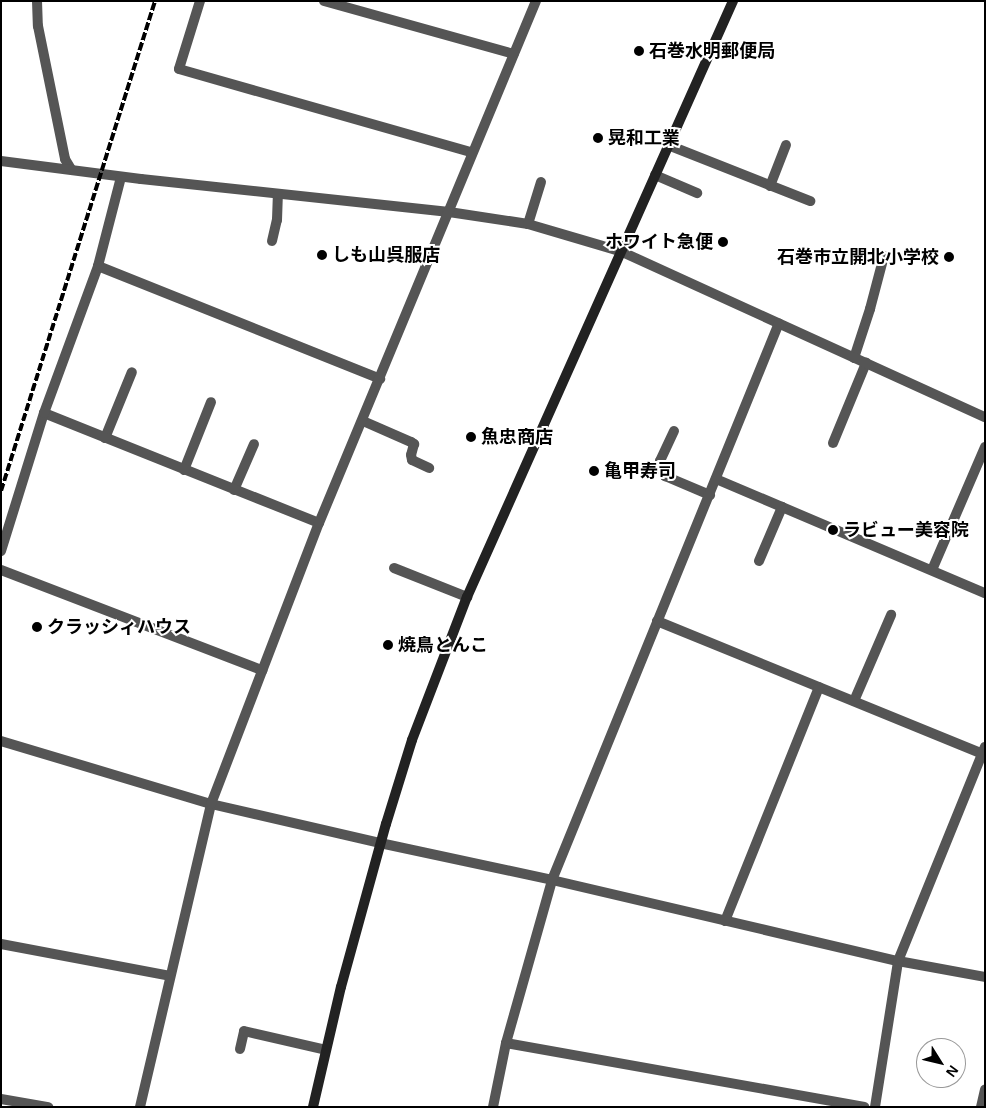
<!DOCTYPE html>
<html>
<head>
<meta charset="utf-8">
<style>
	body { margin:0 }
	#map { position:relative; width:986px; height:1108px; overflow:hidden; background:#fff; font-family:Helvetica,"Noto Sans JP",sans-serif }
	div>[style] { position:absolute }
	.lane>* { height:10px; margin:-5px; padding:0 5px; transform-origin:5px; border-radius:5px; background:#555 }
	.street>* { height:10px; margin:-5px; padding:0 5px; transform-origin:5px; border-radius:5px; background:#555 }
	.secondary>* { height:10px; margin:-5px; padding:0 5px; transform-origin:5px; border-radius:5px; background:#222 }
	.rail>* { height:4px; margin-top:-2px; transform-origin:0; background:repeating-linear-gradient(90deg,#000 0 8px,transparent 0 10.5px) }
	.dots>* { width:14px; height:14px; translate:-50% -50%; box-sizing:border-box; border:2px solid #fff; border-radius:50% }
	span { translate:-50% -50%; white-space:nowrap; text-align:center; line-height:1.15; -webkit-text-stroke:4px #fff; paint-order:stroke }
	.poi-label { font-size:18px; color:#000; font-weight:700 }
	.left { translate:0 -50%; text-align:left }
	.right { translate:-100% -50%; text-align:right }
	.frame { position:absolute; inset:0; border:2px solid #000; pointer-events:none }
	.north { position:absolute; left:916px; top:1038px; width:50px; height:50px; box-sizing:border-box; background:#fff; border:1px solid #999; border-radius:50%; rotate:126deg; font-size:14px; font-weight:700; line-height:20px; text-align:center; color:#000 }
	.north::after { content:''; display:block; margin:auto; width:18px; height:22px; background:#000; clip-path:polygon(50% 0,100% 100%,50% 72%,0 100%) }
</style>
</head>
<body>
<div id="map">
	<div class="lane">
		<div style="left:668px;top:145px;width:153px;rotate:21.5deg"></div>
		<div style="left:655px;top:175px;width:46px;rotate:23.2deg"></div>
		<div style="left:770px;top:186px;width:44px;rotate:-68.7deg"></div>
		<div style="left:528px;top:224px;width:44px;rotate:-72.8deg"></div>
		<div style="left:272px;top:241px;width:22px;rotate:-77deg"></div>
		<div style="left:277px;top:220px;width:26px;rotate:-88deg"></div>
		<div style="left:854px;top:358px;width:52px;rotate:-71.9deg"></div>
		<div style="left:870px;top:309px;width:55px;rotate:-75.2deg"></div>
		<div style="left:363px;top:421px;width:52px;rotate:23.6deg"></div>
		<div style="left:411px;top:442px;width:4px;rotate:34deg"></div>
		<div style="left:414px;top:444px;width:11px;rotate:105deg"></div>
		<div style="left:411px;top:455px;width:5px;rotate:79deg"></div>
		<div style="left:412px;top:460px;width:19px;rotate:25deg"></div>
		<div style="left:674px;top:431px;width:33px;rotate:115deg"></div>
		<div style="left:660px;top:461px;width:9px;rotate:77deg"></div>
		<div style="left:662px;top:470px;width:7px;rotate:63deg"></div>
		<div style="left:665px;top:476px;width:49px;rotate:22.9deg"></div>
		<div style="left:105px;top:438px;width:71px;rotate:-67.8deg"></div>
		<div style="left:833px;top:443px;width:87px;rotate:-67.6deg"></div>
		<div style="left:184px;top:470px;width:73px;rotate:-68.3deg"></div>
		<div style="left:234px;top:490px;width:50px;rotate:-66.5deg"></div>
		<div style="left:759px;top:561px;width:59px;rotate:-66.9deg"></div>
		<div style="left:394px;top:568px;width:79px;rotate:21.7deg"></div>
		<div style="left:932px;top:570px;width:134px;rotate:-66.7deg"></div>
		<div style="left:854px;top:701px;width:94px;rotate:-66.7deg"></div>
		<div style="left:240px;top:1049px;width:18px;rotate:-77deg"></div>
		<div style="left:244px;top:1031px;width:84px;rotate:13deg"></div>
		<div style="left:981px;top:1107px;width:18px;rotate:-77deg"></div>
	</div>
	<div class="street">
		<div style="left:37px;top:1px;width:25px;rotate:88deg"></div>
		<div style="left:38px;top:26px;width:136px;rotate:78.5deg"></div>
		<div style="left:65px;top:159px;width:12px;rotate:59deg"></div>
		<div style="left:200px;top:1px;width:71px;rotate:107.2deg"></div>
		<div style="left:179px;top:69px;width:304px;rotate:15.9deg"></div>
		<div style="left:324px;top:1px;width:197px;rotate:15.6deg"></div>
		<div style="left:1px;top:161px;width:141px;rotate:7.3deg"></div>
		<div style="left:141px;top:179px;width:310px;rotate:6.1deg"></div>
		<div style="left:449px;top:212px;width:80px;rotate:8.6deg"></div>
		<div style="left:528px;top:224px;width:96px;rotate:16.4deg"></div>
		<div style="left:620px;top:251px;width:401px;rotate:24.5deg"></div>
		<div style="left:98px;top:266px;width:304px;rotate:21.8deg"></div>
		<div style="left:44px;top:413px;width:296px;rotate:21.8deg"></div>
		<div style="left:716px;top:479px;width:292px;rotate:23deg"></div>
		<div style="left:1px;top:551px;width:145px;rotate:-72.7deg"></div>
		<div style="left:44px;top:413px;width:157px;rotate:-69.8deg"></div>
		<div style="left:98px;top:266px;width:92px;rotate:-75.5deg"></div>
		<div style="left:1px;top:570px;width:280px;rotate:21deg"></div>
		<div style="left:657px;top:621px;width:354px;rotate:22.2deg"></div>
		<div style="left:1px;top:741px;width:219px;rotate:16.7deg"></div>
		<div style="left:211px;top:804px;width:173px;rotate:13deg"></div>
		<div style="left:380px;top:843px;width:176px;rotate:12.1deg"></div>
		<div style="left:552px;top:880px;width:355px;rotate:13.2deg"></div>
		<div style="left:898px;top:961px;width:88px;rotate:10.4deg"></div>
		<div style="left:725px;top:921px;width:252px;rotate:-68.1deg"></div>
		<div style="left:1px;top:944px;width:172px;rotate:10.7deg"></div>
		<div style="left:506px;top:1043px;width:364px;rotate:10.1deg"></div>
		<div style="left:1px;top:1099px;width:48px;rotate:9.7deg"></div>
		<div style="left:140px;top:1107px;width:311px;rotate:-76.8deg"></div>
		<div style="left:211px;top:804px;width:301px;rotate:-69deg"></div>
		<div style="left:319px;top:523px;width:565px;rotate:-67.43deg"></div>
		<div style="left:493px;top:1107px;width:65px;rotate:-78.5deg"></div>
		<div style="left:506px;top:1043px;width:169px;rotate:-74.2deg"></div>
		<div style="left:552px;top:880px;width:601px;rotate:-67.83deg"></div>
		<div style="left:875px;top:1107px;width:148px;rotate:-81deg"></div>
		<div style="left:898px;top:961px;width:231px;rotate:-67.9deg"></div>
	</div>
	<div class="secondary">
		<div style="left:313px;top:1107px;width:123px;rotate:-76.9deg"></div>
		<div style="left:341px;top:987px;width:169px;rotate:-74.6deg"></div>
		<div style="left:386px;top:824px;width:88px;rotate:-72.8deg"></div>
		<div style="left:412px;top:740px;width:153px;rotate:-69deg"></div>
		<div style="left:467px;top:597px;width:653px;rotate:-65.95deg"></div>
	</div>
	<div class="rail">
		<div style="left:1px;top:491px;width:514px;rotate:-72.55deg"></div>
	</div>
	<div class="dots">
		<div style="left:639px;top:51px;background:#000"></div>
		<div style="left:598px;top:138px;background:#000"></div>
		<div style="left:723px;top:242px;background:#000"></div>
		<div style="left:322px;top:255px;background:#000"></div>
		<div style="left:949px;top:257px;background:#000"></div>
		<div style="left:471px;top:437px;background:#000"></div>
		<div style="left:594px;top:471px;background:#000"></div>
		<div style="left:833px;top:530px;background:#000"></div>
		<div style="left:37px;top:627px;background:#000"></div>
		<div style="left:388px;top:645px;background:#000"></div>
	</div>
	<div class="poi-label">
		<span class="left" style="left:649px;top:51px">石巻水明郵便局</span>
		<span class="left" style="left:608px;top:138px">晃和工業</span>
		<span class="right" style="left:713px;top:242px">ホワイト急便</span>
		<span class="left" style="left:332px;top:255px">しも山呉服店</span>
		<span class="right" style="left:939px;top:257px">石巻市立開北小学校</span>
		<span class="left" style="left:481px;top:437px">魚忠商店</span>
		<span class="left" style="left:604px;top:471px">亀甲寿司</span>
		<span class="left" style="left:843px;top:530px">ラビュー美容院</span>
		<span class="left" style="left:47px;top:627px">クラッシィハウス</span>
		<span class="left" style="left:398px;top:645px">焼鳥とんこ</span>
	</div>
	<div class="frame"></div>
	<div class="north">N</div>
</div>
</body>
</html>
